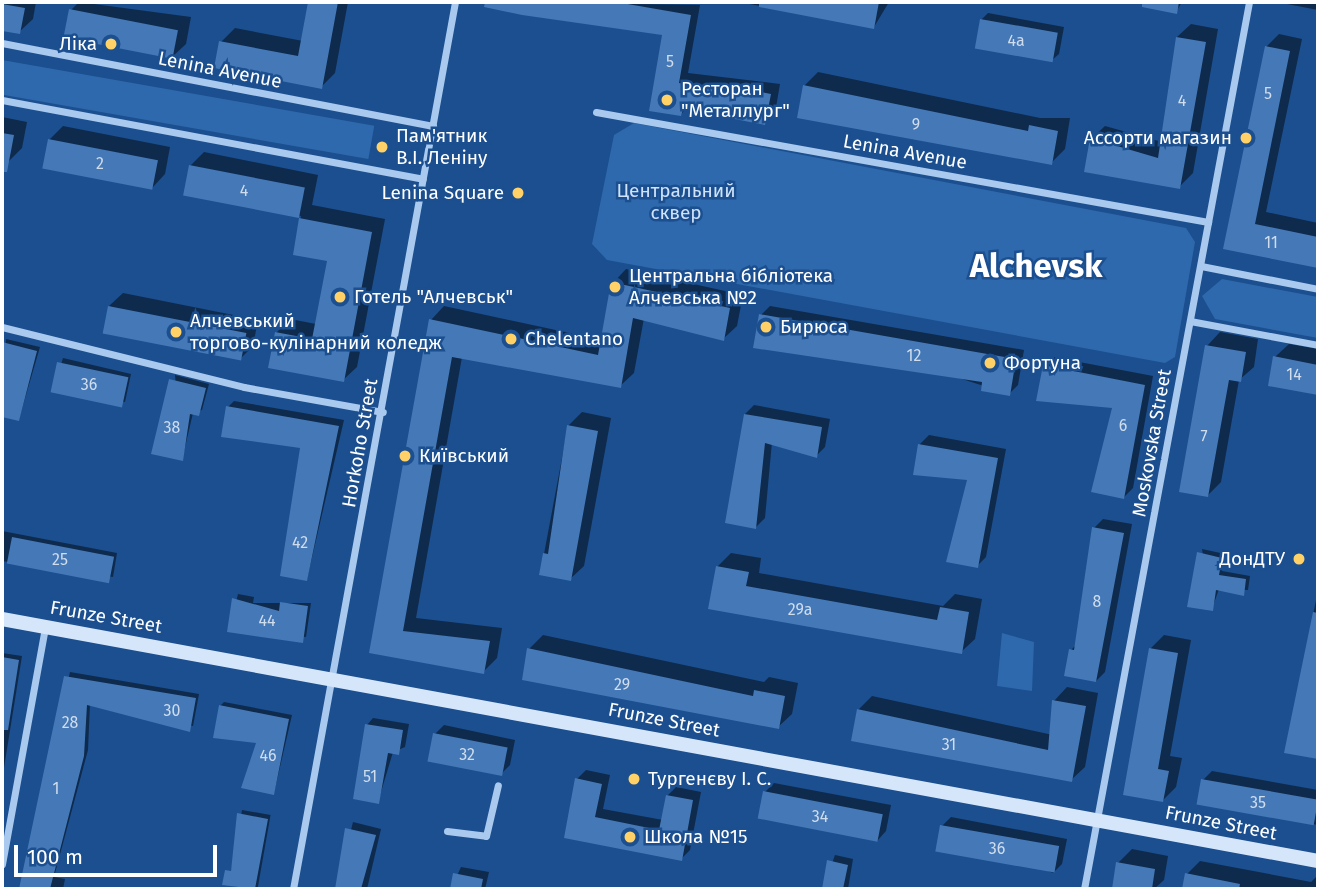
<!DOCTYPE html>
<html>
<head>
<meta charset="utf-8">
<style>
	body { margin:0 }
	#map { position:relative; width:1320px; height:891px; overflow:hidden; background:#1b4f8f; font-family:"Fira Sans",sans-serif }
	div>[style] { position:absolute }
	.green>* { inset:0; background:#2e69ad; transform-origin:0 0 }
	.shadow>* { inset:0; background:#0007; transform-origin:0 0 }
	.building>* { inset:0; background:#4478b7; transform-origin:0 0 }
	.street>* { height:7px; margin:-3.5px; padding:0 3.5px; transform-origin:3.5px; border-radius:3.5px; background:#a9c9ee }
	.secondary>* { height:14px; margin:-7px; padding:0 7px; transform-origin:7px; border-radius:7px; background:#d6e6fa }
	.dots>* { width:19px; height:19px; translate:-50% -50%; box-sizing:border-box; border:4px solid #1b4f8f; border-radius:50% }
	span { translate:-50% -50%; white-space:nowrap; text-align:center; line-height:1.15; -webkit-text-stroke:5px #1b4f8f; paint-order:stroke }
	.number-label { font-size:16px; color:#d0dded }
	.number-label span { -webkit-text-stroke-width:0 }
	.poi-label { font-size:19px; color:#fff }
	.right { translate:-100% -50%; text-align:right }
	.left { translate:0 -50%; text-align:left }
	.street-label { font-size:19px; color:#fff }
	.park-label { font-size:19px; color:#cfe3fa }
	.town-label { font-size:33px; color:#fff; font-weight:700 }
	.frame { position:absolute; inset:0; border:4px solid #fff; pointer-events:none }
	.scale { position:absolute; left:14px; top:845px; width:203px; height:32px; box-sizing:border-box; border:4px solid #fff; border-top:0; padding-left:9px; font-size:21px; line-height:24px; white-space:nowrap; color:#fff; -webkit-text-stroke:5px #1b4f8f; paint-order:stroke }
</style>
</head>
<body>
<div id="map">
	<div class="green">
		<div style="left:2px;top:60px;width:378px;height:34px;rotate:10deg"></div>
		<div style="clip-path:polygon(634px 123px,1186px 228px,1195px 242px,1175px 357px,1165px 363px,607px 260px,592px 244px,614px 135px)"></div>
		<div style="clip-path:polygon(1222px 279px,1318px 297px,1318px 338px,1215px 319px,1202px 296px)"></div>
		<div style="clip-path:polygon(1002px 633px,1034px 642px,1032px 691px,997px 686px)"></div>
	</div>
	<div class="shadow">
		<div style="clip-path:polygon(2px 2px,36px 2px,33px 19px,19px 32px,2px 29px)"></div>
		<div style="clip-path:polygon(79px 2px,191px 17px,186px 44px,172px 57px,71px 10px)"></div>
		<div style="clip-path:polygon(310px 2px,348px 2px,335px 73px,321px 87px,221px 42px,235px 28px,303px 41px)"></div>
		<div style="clip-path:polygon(495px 2px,700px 5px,688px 73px,780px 84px,775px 113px,765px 123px,687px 108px,681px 114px,664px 34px,494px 7px)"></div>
		<div style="clip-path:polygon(739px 2px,889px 2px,874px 27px)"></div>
		<div style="clip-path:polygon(1156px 2px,1182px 2px,1176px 12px,1155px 8px)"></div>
		<div style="clip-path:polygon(1318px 2px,1318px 10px,1287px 4px,1287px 2px)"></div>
		<div style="clip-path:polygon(988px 13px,1064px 27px,1059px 54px,1052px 60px,981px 20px)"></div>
		<div style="clip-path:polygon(1191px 24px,1218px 29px,1193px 173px,1179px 187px,1091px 139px,1105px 126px,1162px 142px,1177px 37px)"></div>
		<div style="clip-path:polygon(1279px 34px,1302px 39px,1266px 212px,1318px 223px,1318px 266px,1225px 248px,1266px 47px)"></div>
		<div style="clip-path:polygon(818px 72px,1040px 118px,1070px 118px,1065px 149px,1051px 163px,804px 86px)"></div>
		<div style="clip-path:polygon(2px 117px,27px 122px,22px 148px,8px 162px,2px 160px)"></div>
		<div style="clip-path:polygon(63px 126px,170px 147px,165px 174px,152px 188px,49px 140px)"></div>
		<div style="clip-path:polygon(204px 152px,318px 175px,312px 205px,385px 219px,357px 367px,343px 380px,276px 333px,290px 319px,316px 324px,329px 260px,295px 253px,301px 216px,185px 194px,190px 166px)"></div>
		<div style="clip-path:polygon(626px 269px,743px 295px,737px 326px,723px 339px,644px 318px,634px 373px,620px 386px,462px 357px,416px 618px,502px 628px,497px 658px,483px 672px,371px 651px,431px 320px,444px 306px,602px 340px,613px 283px)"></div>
		<div style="clip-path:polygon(123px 293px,258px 320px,253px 346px,240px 359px,109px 306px)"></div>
		<div style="clip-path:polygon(770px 306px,1024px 350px,1018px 385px,1009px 394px,761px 315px)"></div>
		<div style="clip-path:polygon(1220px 332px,1258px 339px,1254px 367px,1239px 380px,1221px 482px,1207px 496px,1207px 346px)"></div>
		<div style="clip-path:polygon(6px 339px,40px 347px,19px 419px,2px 415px)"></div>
		<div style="clip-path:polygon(1289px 344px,1318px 349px,1318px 393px,1270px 384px,1275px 357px)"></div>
		<div style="clip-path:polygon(1053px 357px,1153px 376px,1133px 488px,1124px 497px,1114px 406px,1044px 366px)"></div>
		<div style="clip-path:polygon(63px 358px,131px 374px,125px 402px,53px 391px)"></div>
		<div style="clip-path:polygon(175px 375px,209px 384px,202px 410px,193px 413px,182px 460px)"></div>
		<div style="clip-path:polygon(234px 401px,344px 420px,307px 579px,302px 446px,228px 407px)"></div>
		<div style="clip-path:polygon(754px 405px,830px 419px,825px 447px,816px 456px,772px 442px,765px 518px,756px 527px,745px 414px)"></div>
		<div style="clip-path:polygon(582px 412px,611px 418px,584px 566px,570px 579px,544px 554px,568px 426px)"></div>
		<div style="clip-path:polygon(929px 435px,1006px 449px,986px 557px,977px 566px,969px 478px,915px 474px,920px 444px)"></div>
		<div style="clip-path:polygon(1103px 519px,1132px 524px,1105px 672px,1096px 681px,1071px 650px,1077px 644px,1094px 528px)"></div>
		<div style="clip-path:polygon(2px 531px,117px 553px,113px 577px,2px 561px)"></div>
		<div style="clip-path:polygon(1202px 549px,1225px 554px,1222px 571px,1250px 576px,1248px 590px,1219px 589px,1212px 609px)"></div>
		<div style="clip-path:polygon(731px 553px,761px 558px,759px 573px,943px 606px,955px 594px,982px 599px,975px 639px,961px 652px,710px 607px,718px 566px)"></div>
		<div style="clip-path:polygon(1318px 590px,1318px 758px,1286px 751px)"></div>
		<div style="clip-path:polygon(238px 594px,254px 597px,253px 603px,311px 603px,306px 637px,229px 630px)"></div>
		<div style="clip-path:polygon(543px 635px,764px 682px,769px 677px,798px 683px,792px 714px,778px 727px,529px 649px)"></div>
		<div style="clip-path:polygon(1164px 635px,1191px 640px,1170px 756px,1182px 758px,1176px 787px,1163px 800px,1125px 794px,1151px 648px)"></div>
		<div style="clip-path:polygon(2px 653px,22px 656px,2px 780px)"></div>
		<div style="clip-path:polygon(70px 672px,199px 694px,193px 726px,90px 704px,88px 750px,54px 877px,65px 879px,63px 889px,21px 889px)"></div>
		<div style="clip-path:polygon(1067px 687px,1098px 693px,1085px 767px,1071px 780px,858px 710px,872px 696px,1053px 735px,1054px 701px)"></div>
		<div style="clip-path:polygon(224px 702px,292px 715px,274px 793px,258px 742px,220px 706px)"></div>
		<div style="clip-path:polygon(373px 718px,409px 724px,405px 747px,393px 752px,378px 802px,367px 725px)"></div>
		<div style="clip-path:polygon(444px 725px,515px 740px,510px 765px,501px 774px,435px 734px)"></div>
		<div style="clip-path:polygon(586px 770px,610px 775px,603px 809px,663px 820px,667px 796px,676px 787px,701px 792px,690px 850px,681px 859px,566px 836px,577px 779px)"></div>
		<div style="clip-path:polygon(1212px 771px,1318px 790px,1318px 825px,1199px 804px,1203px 780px)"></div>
		<div style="clip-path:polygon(774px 783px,891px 805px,886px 831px,877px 841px,765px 792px)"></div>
		<div style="left:242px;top:810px;width:29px;height:76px;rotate:10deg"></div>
		<div style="clip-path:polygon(951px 817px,1067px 839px,1062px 864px,1053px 873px,942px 826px)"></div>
		<div style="clip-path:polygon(353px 822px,381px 829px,367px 889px,336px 889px)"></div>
		<div style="clip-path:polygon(1132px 849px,1168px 856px,1164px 880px,1154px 889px,1113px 889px,1118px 863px)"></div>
		<div style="clip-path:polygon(835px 855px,853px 859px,848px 889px,823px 889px)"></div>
		<div style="clip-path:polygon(1200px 861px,1311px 882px,1318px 875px,1318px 889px,1184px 889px,1187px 874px)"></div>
		<div style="clip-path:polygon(461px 867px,489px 872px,485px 889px,451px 889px)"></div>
	</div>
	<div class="building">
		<div style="clip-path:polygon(308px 2px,338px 2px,322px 89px,214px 68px,219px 41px,298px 56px)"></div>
		<div style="clip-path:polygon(485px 2px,616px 2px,691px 15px,679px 83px,743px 95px,744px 89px,771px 94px,765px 125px,683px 109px,681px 116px,649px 111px,662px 35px,522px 15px,484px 7px)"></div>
		<div style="clip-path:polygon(759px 2px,879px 2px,874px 29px,759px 7px)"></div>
		<div style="clip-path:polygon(1142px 2px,1179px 2px,1177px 14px,1142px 7px)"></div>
		<div style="clip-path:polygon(2px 4px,25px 8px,20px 34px,2px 31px)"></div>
		<div style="left:69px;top:9px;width:111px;height:29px;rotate:11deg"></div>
		<div style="left:980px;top:19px;width:79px;height:30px;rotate:10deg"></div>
		<div style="clip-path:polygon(1176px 37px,1206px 42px,1180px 189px,1084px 172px,1090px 138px,1158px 158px)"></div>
		<div style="clip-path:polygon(1265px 46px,1290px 51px,1255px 224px,1318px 237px,1318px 268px,1223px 249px)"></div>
		<div style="clip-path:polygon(803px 85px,1028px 131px,1029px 125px,1058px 131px,1052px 165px,797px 118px)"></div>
		<div style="clip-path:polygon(2px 133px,14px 135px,7px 172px,2px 172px)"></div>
		<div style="left:48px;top:139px;width:112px;height:30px;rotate:11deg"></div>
		<div style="left:189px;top:165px;width:118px;height:31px;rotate:11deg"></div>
		<div style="clip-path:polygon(299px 218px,372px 232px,344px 382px,268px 368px,275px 332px,312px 339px,327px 261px,293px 255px)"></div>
		<div style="clip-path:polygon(611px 282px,730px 308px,724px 341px,633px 318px,621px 388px,452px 357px,403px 631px,490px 641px,484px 674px,369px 653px,429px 319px,598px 355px)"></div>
		<div style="left:108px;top:306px;width:141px;height:28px;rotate:11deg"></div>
		<div style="clip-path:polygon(759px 314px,1016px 359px,1010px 396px,981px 391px,982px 382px,753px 348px)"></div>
		<div style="clip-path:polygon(2px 342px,37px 351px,19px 421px,2px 417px)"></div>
		<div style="clip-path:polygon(1205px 345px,1246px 352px,1241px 382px,1229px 380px,1208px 497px,1179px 492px)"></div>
		<div style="clip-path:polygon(1273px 356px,1318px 365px,1318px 395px,1268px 386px)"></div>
		<div style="left:57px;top:362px;width:73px;height:31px;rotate:12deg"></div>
		<div style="clip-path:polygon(1043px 365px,1145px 385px,1124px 499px,1091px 492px,1112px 408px,1036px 401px)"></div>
		<div style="clip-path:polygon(169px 379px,206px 388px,199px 416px,190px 414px,183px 461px,151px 454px)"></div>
		<div style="clip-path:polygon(226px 406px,339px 426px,307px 581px,280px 576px,300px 448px,221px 437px)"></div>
		<div style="clip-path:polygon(744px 414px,822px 427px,817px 458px,765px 443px,756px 529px,725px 523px)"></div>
		<div style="clip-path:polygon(567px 425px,598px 431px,571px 581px,539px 575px,543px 553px,548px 554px)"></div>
		<div style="clip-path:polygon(918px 444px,998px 458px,978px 568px,946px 562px,967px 480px,913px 475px)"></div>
		<div style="clip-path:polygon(1092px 527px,1124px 533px,1096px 682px,1064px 676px,1069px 649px,1074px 650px)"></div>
		<div style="left:12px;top:537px;width:104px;height:27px;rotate:11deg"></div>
		<div style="clip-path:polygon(1197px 552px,1222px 558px,1219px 575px,1246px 579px,1244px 596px,1216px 590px,1213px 611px,1187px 607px)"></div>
		<div style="clip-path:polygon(716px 566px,749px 572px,746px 586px,937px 620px,940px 607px,969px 612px,962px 654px,708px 609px)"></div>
		<div style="clip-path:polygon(232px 598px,279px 611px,280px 602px,308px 606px,303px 643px,227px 632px)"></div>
		<div style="clip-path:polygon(1313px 612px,1318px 613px,1318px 759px,1284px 753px)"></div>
		<div style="clip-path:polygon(527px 648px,753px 696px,754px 690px,785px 696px,779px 729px,522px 680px)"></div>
		<div style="clip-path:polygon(1149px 648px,1178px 653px,1158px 769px,1169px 771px,1163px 802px,1123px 795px)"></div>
		<div style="clip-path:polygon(2px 657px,19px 660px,8px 730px,2px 730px)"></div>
		<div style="clip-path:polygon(64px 676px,196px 698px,190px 732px,87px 705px,84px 756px,50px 889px,19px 889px)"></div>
		<div style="clip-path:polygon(1052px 700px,1086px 706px,1072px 782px,851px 741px,857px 709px,1048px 750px)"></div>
		<div style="clip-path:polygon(219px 705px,289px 719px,274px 795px,241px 788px,256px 743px,213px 738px)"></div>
		<div style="clip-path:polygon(365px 724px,403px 730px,399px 755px,388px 753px,379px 804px,353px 799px)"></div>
		<div style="left:433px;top:733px;width:76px;height:29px;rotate:11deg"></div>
		<div style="clip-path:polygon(575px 778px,602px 784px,595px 817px,659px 830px,666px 795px,693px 800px,682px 861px,564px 838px)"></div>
		<div style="left:1201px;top:779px;width:119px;height:26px;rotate:10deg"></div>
		<div style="left:763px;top:791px;width:122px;height:28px;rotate:11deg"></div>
		<div style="clip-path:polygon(237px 813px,268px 819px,255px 889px,222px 885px,225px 870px,231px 871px)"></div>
		<div style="left:940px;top:825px;width:121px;height:27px;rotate:10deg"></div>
		<div style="clip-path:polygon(345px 828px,376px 835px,361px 889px,335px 889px)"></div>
		<div style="clip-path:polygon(827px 860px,848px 865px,843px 889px,822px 889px)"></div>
		<div style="clip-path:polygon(1116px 862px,1155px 869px,1152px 889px,1112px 889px)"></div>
		<div style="clip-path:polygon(453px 873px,483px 879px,481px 889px,450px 889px)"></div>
		<div style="clip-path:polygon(1185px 873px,1240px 884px,1239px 889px,1182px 889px)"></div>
	</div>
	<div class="street">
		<div style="left:2px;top:43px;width:439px;rotate:10.9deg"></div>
		<div style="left:2px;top:100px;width:428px;rotate:10.6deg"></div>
		<div style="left:596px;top:112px;width:622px;rotate:10.19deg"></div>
		<div style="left:1201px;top:266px;width:119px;rotate:11.1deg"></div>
		<div style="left:1190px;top:321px;width:130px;rotate:10.6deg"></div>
		<div style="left:2px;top:327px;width:249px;rotate:13.9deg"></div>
		<div style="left:244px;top:387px;width:141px;rotate:10.2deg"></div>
		<div style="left:447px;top:831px;width:39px;rotate:7deg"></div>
		<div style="left:486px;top:836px;width:52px;rotate:-76.8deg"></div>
		<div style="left:2px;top:864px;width:241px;rotate:-79.7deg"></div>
		<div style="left:293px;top:889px;width:902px;rotate:-79.65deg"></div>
		<div style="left:1084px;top:889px;width:902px;rotate:-79.46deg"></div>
	</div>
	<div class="secondary">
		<div style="left:2px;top:619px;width:1338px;rotate:10.42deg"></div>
	</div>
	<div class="dots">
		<div style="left:111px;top:44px;background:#ffd166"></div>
		<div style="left:667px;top:100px;background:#ffd166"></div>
		<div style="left:1246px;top:138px;background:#ffd166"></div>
		<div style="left:382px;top:147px;background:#ffd166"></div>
		<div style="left:518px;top:193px;background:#ffd166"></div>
		<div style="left:615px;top:287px;background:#ffd166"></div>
		<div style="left:340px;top:297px;background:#ffd166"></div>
		<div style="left:766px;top:327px;background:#ffd166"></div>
		<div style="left:176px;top:332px;background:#ffd166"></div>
		<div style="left:511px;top:339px;background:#ffd166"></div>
		<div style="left:990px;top:363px;background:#ffd166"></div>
		<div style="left:405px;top:456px;background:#ffd166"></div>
		<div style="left:1299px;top:559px;background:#ffd166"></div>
		<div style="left:634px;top:779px;background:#ffd166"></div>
		<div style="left:630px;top:837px;background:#ffd166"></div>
	</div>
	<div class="number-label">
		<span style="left:1016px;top:41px">4а</span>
		<span style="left:670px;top:62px">5</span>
		<span style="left:1268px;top:94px">5</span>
		<span style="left:1182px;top:101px">4</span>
		<span style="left:916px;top:125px">9</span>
		<span style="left:100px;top:164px">2</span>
		<span style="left:244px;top:191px">4</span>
		<span style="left:1271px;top:243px">11</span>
		<span style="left:914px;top:356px">12</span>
		<span style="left:1294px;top:375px">14</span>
		<span style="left:89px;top:385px">36</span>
		<span style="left:1123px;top:426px">6</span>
		<span style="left:172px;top:428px">38</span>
		<span style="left:1204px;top:437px">7</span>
		<span style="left:300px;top:543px">42</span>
		<span style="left:60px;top:560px">25</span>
		<span style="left:1097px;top:602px">8</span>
		<span style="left:800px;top:610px">29а</span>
		<span style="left:267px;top:621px">44</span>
		<span style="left:622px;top:685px">29</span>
		<span style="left:172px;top:711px">30</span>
		<span style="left:70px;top:723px">28</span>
		<span style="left:949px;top:745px">31</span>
		<span style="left:467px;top:755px">32</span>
		<span style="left:268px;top:756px">46</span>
		<span style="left:370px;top:777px">51</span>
		<span style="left:56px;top:789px">1</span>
		<span style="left:1258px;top:803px">35</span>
		<span style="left:820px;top:817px">34</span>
		<span style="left:997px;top:849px">36</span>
	</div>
	<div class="poi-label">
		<span class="right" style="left:97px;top:44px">Ліка</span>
		<span class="left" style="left:681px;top:100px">Ресторан<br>"Металлург"</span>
		<span class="left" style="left:396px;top:147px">Пам'ятник<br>В.I. Ленiну</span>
		<span class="right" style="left:1232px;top:138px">Ассорти магазин</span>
		<span class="right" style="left:504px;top:193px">Lenina Square</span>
		<span class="left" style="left:629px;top:287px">Центральна бібліотека<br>Алчевська №2</span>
		<span class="left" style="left:354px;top:297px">Готель "Алчевськ"</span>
		<span class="left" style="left:190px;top:332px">Алчевський<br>торгово-кулінарний коледж</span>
		<span class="left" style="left:780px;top:327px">Бирюса</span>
		<span class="left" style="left:525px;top:339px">Chelentano</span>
		<span class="left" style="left:1004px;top:363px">Фортуна</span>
		<span class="left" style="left:419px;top:456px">Київський</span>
		<span class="right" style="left:1285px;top:559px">ДонДТУ</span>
		<span class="left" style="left:648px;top:779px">Тургенєву І. С.</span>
		<span class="left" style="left:644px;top:837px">Школа №15</span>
	</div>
	<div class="street-label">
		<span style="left:220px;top:70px;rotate:11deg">Lenina Avenue</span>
		<span style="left:905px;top:152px;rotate:10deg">Lenina Avenue</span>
		<span style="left:360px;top:443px;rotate:-80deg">Horkoho Street</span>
		<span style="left:1152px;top:443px;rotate:-80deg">Moskovska Street</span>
		<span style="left:106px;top:617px;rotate:10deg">Frunze Street</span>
		<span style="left:664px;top:720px;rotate:11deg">Frunze Street</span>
		<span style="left:1221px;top:823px;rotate:11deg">Frunze Street</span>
	</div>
	<div class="park-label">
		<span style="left:676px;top:202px">Центральний<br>сквер</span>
	</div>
	<div class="town-label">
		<span style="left:1036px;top:267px">Alchevsk</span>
	</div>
	<div class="frame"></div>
	<div class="scale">100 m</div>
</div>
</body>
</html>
